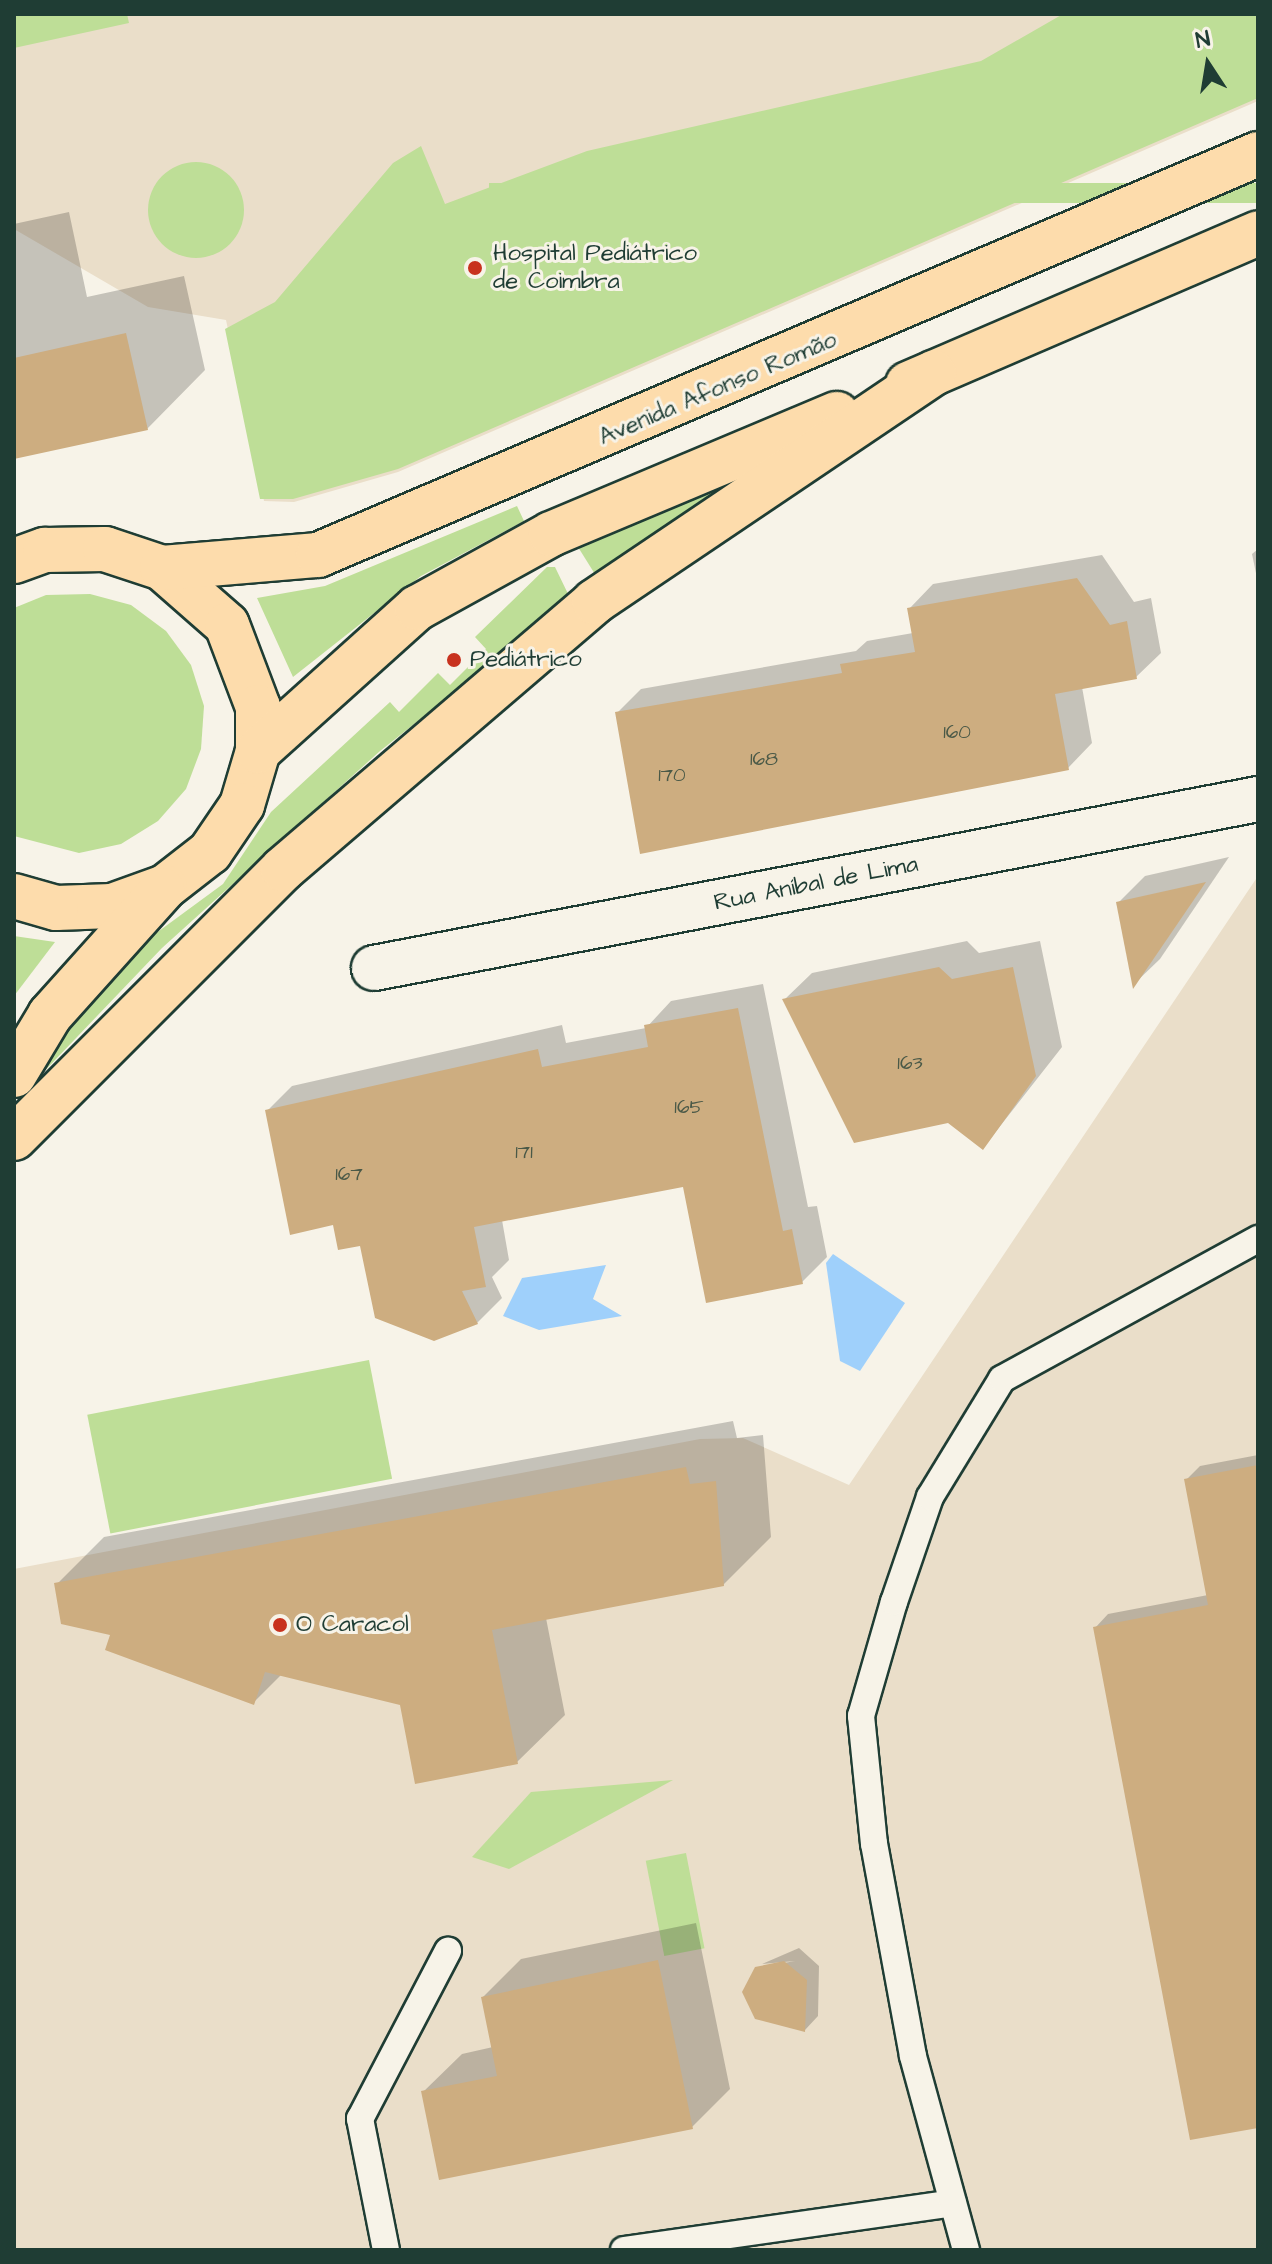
<!DOCTYPE html>
<html>
<head>
<meta charset="utf-8">
<style>
	body { margin:0 }
	#map { position:relative; width:1272px; height:2264px; overflow:hidden; background:#f7f3e8; font-family:"Architects Daughter",sans-serif }
	div>[style] { position:absolute }
	.built>* { inset:0; background:#eadec9 }
	.green>* { inset:0; background:#bede97; transform-origin:0 0 }
	.round { border-radius:50% }
	.water>* { inset:0; background:#9fd0fb }
	.shadow>* { inset:0; background:#0003 }
	.building>* { inset:0; background:#cdad80 }
	.roads { filter:drop-shadow(2px 0 #1f3d34) drop-shadow(-2px 0 #1f3d34) drop-shadow(0 2px #1f3d34) drop-shadow(0 -2px #1f3d34) }
	.lane>* { height:26px; margin:-13px; padding:0 13px; transform-origin:13px; border-radius:13px; background:#f7f3e8 }
	.street>* { height:44px; margin:-22px; padding:0 22px; transform-origin:22px; border-radius:22px; background:#f7f3e8 }
	.primary>* { height:44px; margin:-22px; padding:0 22px; transform-origin:22px; border-radius:22px; background:#fddcac }
	.dots>* { width:22px; height:22px; translate:-50% -50%; box-sizing:border-box; border:4px solid #f7f3e8; border-radius:50% }
	span { translate:-50% -50%; white-space:nowrap; text-align:center; line-height:1.15; -webkit-text-stroke:6px #f7f3e8; paint-order:stroke }
	.number-label { font-size:20px; color:#4a5947 }
	.number-label span { -webkit-text-stroke-width:0 }
	.poi-label { font-size:24px; color:#1f3d34 }
	.left { translate:0 -50%; text-align:left }
	.street-label { font-size:24px; color:#1f3d34 }
	.frame { position:absolute; inset:0; border:16px solid #1f3d34; pointer-events:none }
	.north { position:absolute; left:1168px; top:24px; width:80px; height:80px; -webkit-text-stroke:6px #f7f3e8; paint-order:stroke; rotate:348deg; font-size:22px; font-weight:700; line-height:32px; text-align:center; color:#1f3d34 }
	.north::after { content:''; display:block; margin:auto; width:28px; height:36px; background:#1f3d34; clip-path:polygon(50% 0,100% 100%,50% 72%,0 100%) }
</style>
</head>
<body>
<div id="map">
	<div class="built">
		<div style="clip-path:polygon(14px 14px,1258px 14px,1258px 101px,398px 472px,294px 502px,264px 501px,226px 320px,148px 307px,14px 229px)"></div>
		<div style="clip-path:polygon(1258px 876px,1258px 2250px,14px 2250px,14px 1569px,700px 1439px,743px 1438px,849px 1485px)"></div>
	</div>
	<div class="green">
		<div style="clip-path:polygon(14px 14px,127px 14px,129px 23px,14px 48px)"></div>
		<div style="clip-path:polygon(1063px 14px,1258px 14px,1258px 98px,398px 469px,293px 499px,260px 499px,225px 329px,275px 302px,393px 163px,421px 146px,445px 204px,587px 151px,981px 61px)"></div>
		<div class="round" style="left:148px;top:162px;width:96px;height:96px"></div>
		<div style="left:1258px;top:183px;width:20px;height:769px;rotate:90deg"></div>
		<div style="clip-path:polygon(717px 475px,723px 487px,598px 579px,573px 539px)"></div>
		<div style="clip-path:polygon(517px 506px,524px 521px,421px 576px,293px 677px,257px 598px,325px 586px)"></div>
		<div style="clip-path:polygon(547px 567px,555px 567px,571px 600px,380px 751px,162px 948px,34px 1082px,82px 1002px,140px 945px,223px 884px,271px 812px,390px 702px,399px 712px,438px 673px,450px 685px,486px 649px,475px 637px)"></div>
		<div style="clip-path:polygon(90px 594px,131px 605px,166px 631px,191px 665px,204px 706px,201px 749px,186px 789px,158px 821px,121px 844px,79px 853px,14px 836px,14px 608px,46px 595px)"></div>
		<div style="clip-path:polygon(14px 936px,55px 942px,14px 996px)"></div>
		<div style="left:369px;top:1360px;width:121px;height:287px;rotate:79deg"></div>
		<div style="clip-path:polygon(673px 1780px,509px 1869px,472px 1857px,531px 1792px)"></div>
		<div style="left:686px;top:1853px;width:97px;height:41px;rotate:79deg"></div>
	</div>
	<div class="water">
		<div style="clip-path:polygon(833px 1254px,905px 1303px,860px 1371px,840px 1361px,826px 1263px)"></div>
		<div style="clip-path:polygon(606px 1265px,593px 1299px,622px 1316px,539px 1330px,503px 1316px,522px 1278px)"></div>
	</div>
	<div class="shadow">
		<div style="clip-path:polygon(69px 212px,87px 297px,184px 276px,205px 370px,147px 429px,14px 458px,14px 224px)"></div>
		<div style="clip-path:polygon(1258px 549px,1258px 583px,1252px 554px)"></div>
		<div style="clip-path:polygon(1102px 555px,1134px 602px,1151px 598px,1161px 653px,1136px 677px,1082px 687px,1092px 743px,1068px 768px,617px 713px,641px 689px,856px 651px,867px 641px,913px 633px,909px 609px,933px 584px)"></div>
		<div style="clip-path:polygon(1229px 857px,1160px 959px,1134px 984px,1118px 903px,1145px 876px)"></div>
		<div style="clip-path:polygon(967px 941px,979px 953px,1040px 941px,1062px 1047px,983px 1148px,785px 999px,812px 973px)"></div>
		<div style="clip-path:polygon(763px 984px,808px 1207px,817px 1206px,827px 1257px,802px 1282px,684px 1185px,502px 1220px,509px 1260px,492px 1277px,502px 1298px,477px 1323px,434px 1339px,361px 1243px,334px 1223px,267px 1111px,292px 1086px,562px 1025px,566px 1043px,646px 1028px,671px 1001px)"></div>
		<div style="clip-path:polygon(733px 1421px,737px 1438px,763px 1435px,771px 1537px,723px 1585px,546px 1618px,565px 1715px,517px 1762px,402px 1703px,282px 1674px,253px 1703px,113px 1634px,57px 1584px,104px 1537px)"></div>
		<div style="clip-path:polygon(1258px 1455px,1258px 2126px,1095px 1628px,1108px 1614px,1208px 1595px,1186px 1480px,1200px 1466px)"></div>
		<div style="clip-path:polygon(696px 1923px,730px 2089px,692px 2127px,423px 2092px,462px 2054px,493px 2047px,483px 1997px,521px 1959px)"></div>
		<div style="clip-path:polygon(799px 1948px,819px 1966px,818px 2016px,805px 2030px,757px 1968px,795px 1961px,762px 1964px)"></div>
	</div>
	<div class="building">
		<div style="clip-path:polygon(126px 333px,148px 430px,14px 459px,14px 358px)"></div>
		<div style="clip-path:polygon(1077px 578px,1110px 625px,1127px 621px,1137px 679px,1055px 694px,1069px 770px,640px 854px,615px 712px,842px 673px,840px 664px,915px 652px,907px 608px)"></div>
		<div style="clip-path:polygon(1206px 882px,1133px 989px,1116px 902px)"></div>
		<div style="clip-path:polygon(939px 967px,952px 979px,1013px 967px,1036px 1076px,983px 1150px,948px 1123px,854px 1143px,782px 999px)"></div>
		<div style="clip-path:polygon(738px 1008px,783px 1231px,792px 1229px,803px 1284px,706px 1303px,683px 1187px,474px 1227px,486px 1287px,462px 1291px,478px 1324px,434px 1341px,375px 1318px,360px 1246px,338px 1250px,333px 1225px,290px 1235px,265px 1110px,538px 1049px,542px 1067px,648px 1047px,644px 1025px)"></div>
		<div style="clip-path:polygon(1258px 1465px,1258px 2128px,1190px 2140px,1093px 1627px,1208px 1605px,1184px 1479px)"></div>
		<div style="clip-path:polygon(686px 1467px,690px 1484px,716px 1481px,724px 1586px,492px 1630px,518px 1764px,415px 1784px,400px 1705px,265px 1672px,254px 1705px,105px 1650px,110px 1635px,61px 1624px,54px 1583px)"></div>
		<div style="clip-path:polygon(658px 1960px,693px 2129px,439px 2180px,421px 2091px,497px 2076px,481px 1997px)"></div>
		<div style="clip-path:polygon(784px 1961px,807px 1980px,805px 2032px,755px 2019px,742px 1992px,755px 1967px)"></div>
	</div>
	<div class="roads">
		<div class="lane">
			<div style="left:386px;top:2250px;width:134px;rotate:-101.2deg"></div>
			<div style="left:360px;top:2119px;width:190px;rotate:-62.4deg"></div>
			<div style="left:624px;top:2250px;width:332px;rotate:-8.1deg"></div>
			<div style="left:966px;top:2250px;width:201px;rotate:-105.3deg"></div>
			<div style="left:913px;top:2056px;width:216px;rotate:-100.4deg"></div>
			<div style="left:874px;top:1844px;width:129px;rotate:-95.8deg"></div>
			<div style="left:861px;top:1716px;width:119px;rotate:-73.9deg"></div>
			<div style="left:894px;top:1602px;width:111px;rotate:-71.1deg"></div>
			<div style="left:930px;top:1497px;width:138px;rotate:-58.6deg"></div>
			<div style="left:1002px;top:1379px;width:292px;rotate:-28.7deg"></div>
		</div>
		<div class="street">
			<div style="left:374px;top:968px;width:900px;rotate:-10.82deg"></div>
		</div>
		<div class="primary">
			<div style="left:908px;top:384px;width:381px;rotate:-23.3deg"></div>
			<div style="left:14px;top:561px;width:33px;rotate:-20deg"></div>
			<div style="left:45px;top:550px;width:60px;rotate:-1deg"></div>
			<div style="left:105px;top:549px;width:60px;rotate:18.4deg"></div>
			<div style="left:162px;top:568px;width:86px;rotate:41.2deg"></div>
			<div style="left:227px;top:625px;width:88px;rotate:69.3deg"></div>
			<div style="left:258px;top:707px;width:44px;rotate:90deg"></div>
			<div style="left:258px;top:751px;width:56px;rotate:106.5deg"></div>
			<div style="left:242px;top:805px;width:57px;rotate:124.2deg"></div>
			<div style="left:210px;top:852px;width:57px;rotate:142.1deg"></div>
			<div style="left:165px;top:887px;width:56px;rotate:160.3deg"></div>
			<div style="left:112px;top:906px;width:56px;rotate:178deg"></div>
			<div style="left:56px;top:908px;width:44px;rotate:-164.1deg"></div>
			<div style="left:162px;top:568px;width:157px;rotate:-4.8deg"></div>
			<div style="left:318px;top:555px;width:1022px;rotate:-23.1deg"></div>
			<div style="left:258px;top:751px;width:214px;rotate:-42deg"></div>
			<div style="left:417px;top:608px;width:153px;rotate:-28.9deg"></div>
			<div style="left:551px;top:534px;width:310px;rotate:-22.8deg"></div>
			<div style="left:14px;top:1075px;width:70px;rotate:-59deg"></div>
			<div style="left:50px;top:1015px;width:168px;rotate:-48.1deg"></div>
			<div style="left:14px;top:1138px;width:380px;rotate:-45deg"></div>
			<div style="left:283px;top:869px;width:410px;rotate:-40.6deg"></div>
			<div style="left:594px;top:602px;width:410px;rotate:-34deg"></div>
		</div>
	</div>
	<div class="dots">
		<div style="left:475px;top:268px;background:#c8321e"></div>
		<div style="left:454px;top:660px;background:#c8321e"></div>
		<div style="left:280px;top:1625px;background:#c8321e"></div>
	</div>
	<div class="number-label">
		<span style="left:957px;top:732px">160</span>
		<span style="left:764px;top:759px">168</span>
		<span style="left:672px;top:775px">170</span>
		<span style="left:910px;top:1063px">163</span>
		<span style="left:689px;top:1107px">165</span>
		<span style="left:524px;top:1152px">171</span>
		<span style="left:349px;top:1174px">167</span>
	</div>
	<div class="poi-label">
		<span class="left" style="left:493px;top:268px">Hospital Pediátrico<br>de Coimbra</span>
		<span class="left" style="left:470px;top:660px">Pediátrico</span>
		<span class="left" style="left:296px;top:1625px">O Caracol</span>
	</div>
	<div class="street-label">
		<span style="left:718px;top:389px;rotate:-23deg">Avenida Afonso Romão</span>
		<span style="left:816px;top:884px;rotate:-11deg">Rua Aníbal de Lima</span>
	</div>
	<div class="frame"></div>
	<div class="north">N</div>
</div>
</body>
</html>
